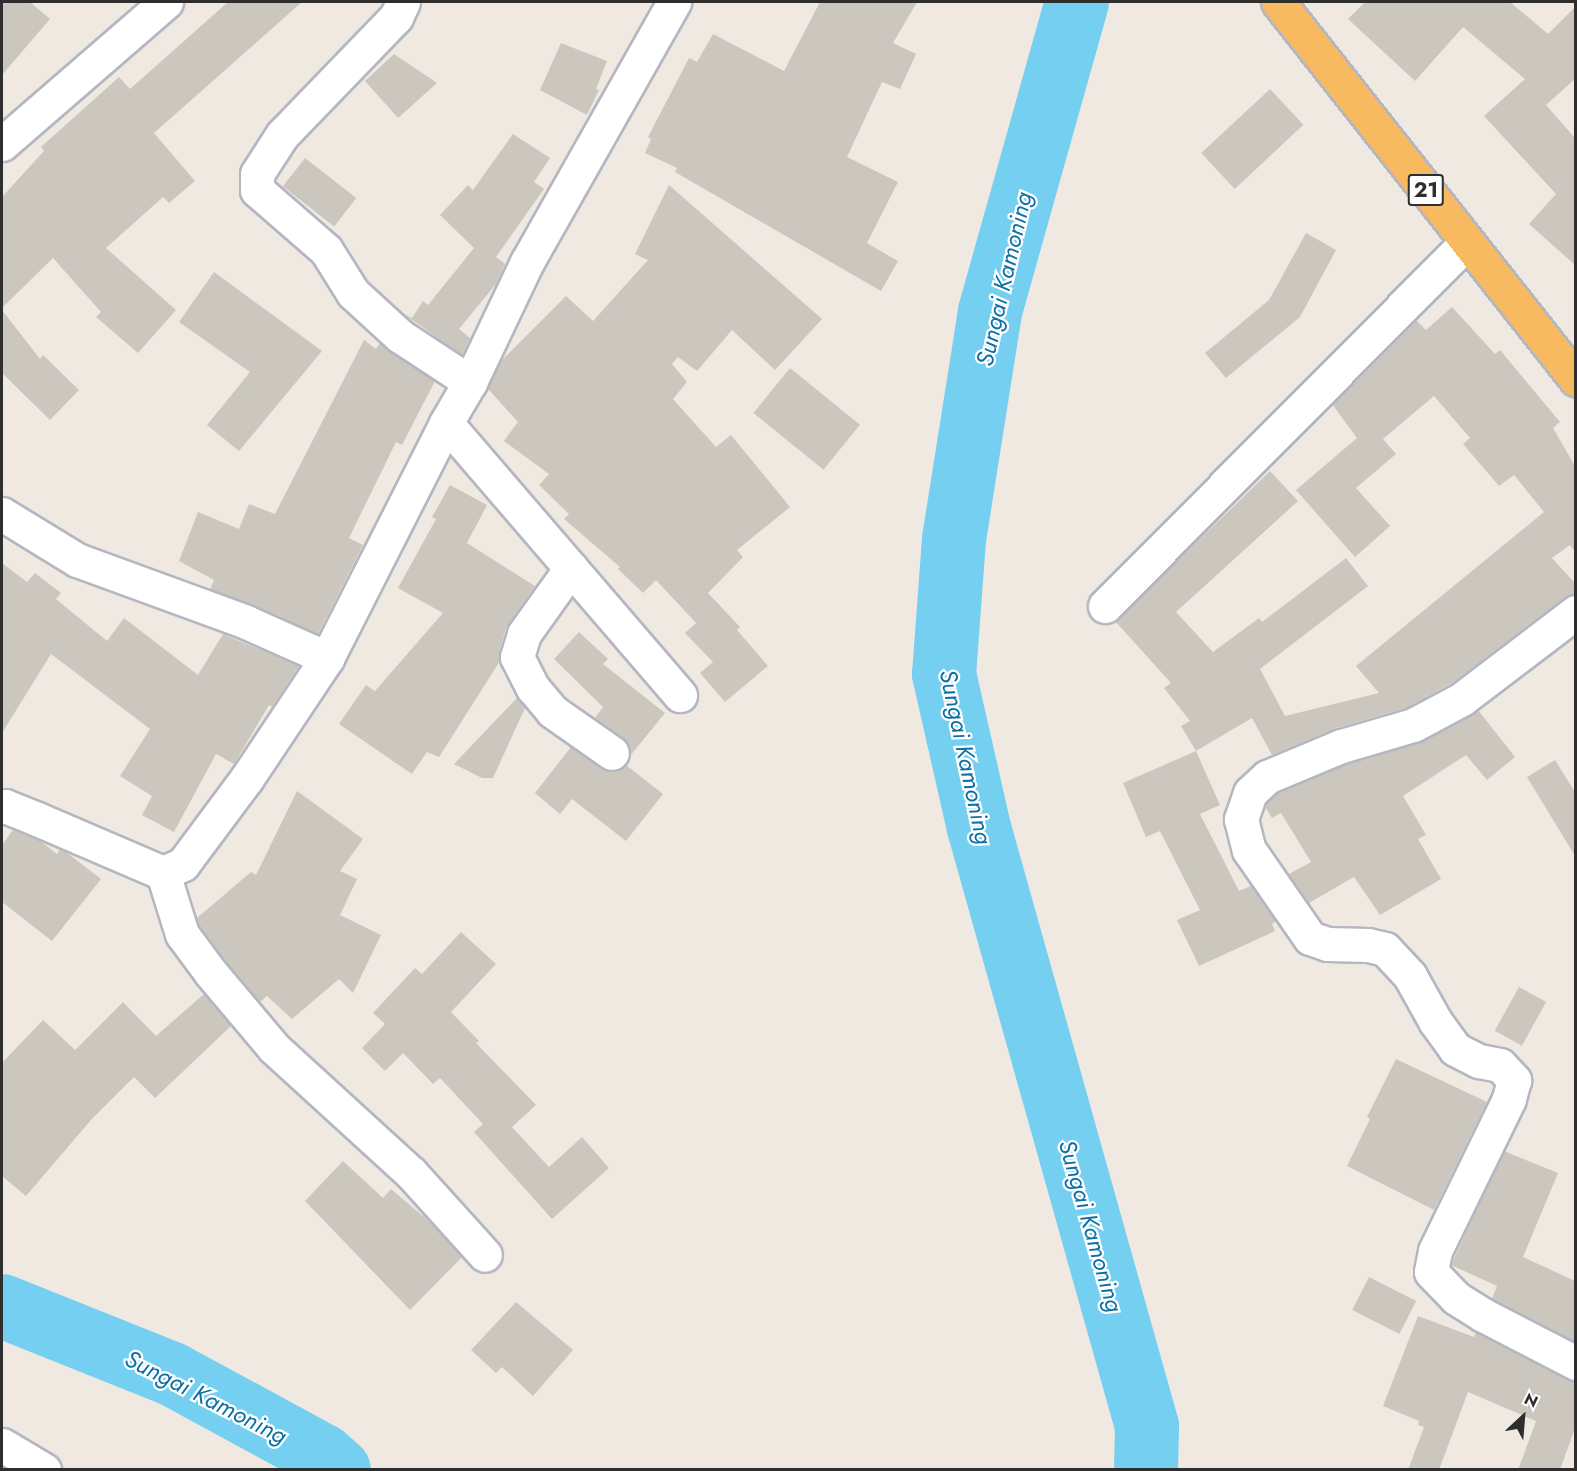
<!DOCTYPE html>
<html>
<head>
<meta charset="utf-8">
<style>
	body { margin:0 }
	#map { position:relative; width:1577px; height:1471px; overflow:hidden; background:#efe9e1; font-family:Jost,sans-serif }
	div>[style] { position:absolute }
	.river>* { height:64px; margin:-32px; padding:0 32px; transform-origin:32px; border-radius:32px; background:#75cff0 }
	.building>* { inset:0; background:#cbc7bf; transform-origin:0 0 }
	.roads { filter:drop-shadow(2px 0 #b4b7c1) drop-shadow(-2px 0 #b4b7c1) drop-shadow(0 2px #b4b7c1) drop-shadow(0 -2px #b4b7c1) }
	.minor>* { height:33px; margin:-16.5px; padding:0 16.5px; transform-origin:16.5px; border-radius:16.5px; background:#fff }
	.tertiary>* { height:33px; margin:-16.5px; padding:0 16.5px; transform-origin:16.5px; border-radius:16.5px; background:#fff }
	.trunk>* { height:33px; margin:-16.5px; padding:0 16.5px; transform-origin:16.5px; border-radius:16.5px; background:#f8ba60 }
	span { translate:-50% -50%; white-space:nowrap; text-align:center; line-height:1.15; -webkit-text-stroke:4.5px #fff; paint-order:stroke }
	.shield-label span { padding:2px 4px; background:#fff; border:2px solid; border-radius:4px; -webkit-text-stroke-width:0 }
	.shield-label { font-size:21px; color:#2e2e2e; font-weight:700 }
	.water-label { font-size:24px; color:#0d6fa3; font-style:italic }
	.frame { position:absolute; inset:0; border:3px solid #2e2e2e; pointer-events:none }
	.north { position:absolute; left:1493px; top:1387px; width:60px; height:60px; -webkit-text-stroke:4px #fff; paint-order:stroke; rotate:26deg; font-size:16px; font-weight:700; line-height:24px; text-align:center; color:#2e2e2e }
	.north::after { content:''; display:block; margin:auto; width:21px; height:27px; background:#2e2e2e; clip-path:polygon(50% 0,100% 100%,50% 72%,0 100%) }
</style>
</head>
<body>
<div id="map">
	<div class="river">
		<div style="left:1077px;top:2px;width:322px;rotate:105.7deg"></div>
		<div style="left:990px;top:312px;width:230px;rotate:99deg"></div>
		<div style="left:954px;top:539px;width:135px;rotate:94.2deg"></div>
		<div style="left:944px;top:674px;width:158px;rotate:77.2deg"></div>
		<div style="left:979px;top:828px;width:621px;rotate:74.31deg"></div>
		<div style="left:1147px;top:1426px;width:44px;rotate:91.3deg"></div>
		<div style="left:2px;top:1306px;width:183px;rotate:21.8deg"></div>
		<div style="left:172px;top:1374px;width:172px;rotate:28.5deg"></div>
		<div style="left:323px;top:1456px;width:21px;rotate:41deg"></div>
	</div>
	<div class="building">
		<div style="clip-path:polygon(2px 2px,30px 2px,50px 19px,2px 75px)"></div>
		<div style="clip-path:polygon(228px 2px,302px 2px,154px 133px,195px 181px,169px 203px,163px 197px,106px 248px,176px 310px,138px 353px,96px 317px,101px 312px,53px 258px,2px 308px,2px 197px,44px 151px,41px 147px,119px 77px,130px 89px)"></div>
		<div style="clip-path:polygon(820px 2px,917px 2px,893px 43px,916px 54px,900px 89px,882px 82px,847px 157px,898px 182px,867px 243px,898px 261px,881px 291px,675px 172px,677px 168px,645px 153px,651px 139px,648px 137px,689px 58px,697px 62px,713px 34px,784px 71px)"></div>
		<div style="clip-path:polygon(1365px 2px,1510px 2px,1548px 34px,1575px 7px,1575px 79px,1546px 105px,1575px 138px,1575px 265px,1529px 224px,1556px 194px,1484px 116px,1525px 79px,1463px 27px,1415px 81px,1348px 19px)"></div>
		<div style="clip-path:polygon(561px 43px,607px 61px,596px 89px,599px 90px,587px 115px,540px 90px)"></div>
		<div style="clip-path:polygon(394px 54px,437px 83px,398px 118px,365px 81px)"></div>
		<div style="left:1270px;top:89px;width:49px;height:94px;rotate:47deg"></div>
		<div style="clip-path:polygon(513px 134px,550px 158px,534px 182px,544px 189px,496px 257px,505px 264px,496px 284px,459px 329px,470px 338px,462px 355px,404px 314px,412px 318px,423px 301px,428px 305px,474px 248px,440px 215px,468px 185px,473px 190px)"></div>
		<div style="left:305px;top:158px;width:65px;height:36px;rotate:38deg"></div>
		<div style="clip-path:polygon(669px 185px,822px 319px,775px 370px,732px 330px,697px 371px,678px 357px,672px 364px,687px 382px,673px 399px,716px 447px,731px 435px,790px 507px,737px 550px,743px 557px,708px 593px,740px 627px,737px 630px,768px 666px,725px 702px,700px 673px,713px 662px,685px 633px,696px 623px,656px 580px,643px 593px,618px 569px,620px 567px,564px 519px,569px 514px,539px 485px,549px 474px,504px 441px,518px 422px,488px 389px,500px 362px,566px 296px,593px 321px,648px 260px,635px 254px)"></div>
		<div style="clip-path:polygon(1306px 233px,1336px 250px,1300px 317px,1226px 378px,1205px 353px,1269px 300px)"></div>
		<div style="clip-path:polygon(214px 272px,322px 351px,239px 451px,207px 425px,250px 372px,179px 322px)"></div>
		<div style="clip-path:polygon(1452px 307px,1495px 354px,1500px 350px,1560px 422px,1553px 428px,1575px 466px,1575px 552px,1562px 535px,1570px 545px,1552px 558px,1575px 583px,1575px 594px,1565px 597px,1452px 683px,1406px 708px,1336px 728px,1272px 755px,1252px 718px,1196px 751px,1181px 726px,1190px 721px,1164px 688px,1171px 683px,1115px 621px,1270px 471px,1298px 501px,1176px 612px,1213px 652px,1259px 618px,1262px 622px,1346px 558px,1368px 586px,1260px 669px,1285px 716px,1379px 693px,1356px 666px,1544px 512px,1514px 475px,1499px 486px,1463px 444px,1470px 438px,1434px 396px,1383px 439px,1396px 454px,1356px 488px,1390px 526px,1355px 557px,1296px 490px,1357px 438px,1332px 404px,1416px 320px,1426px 330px)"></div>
		<div style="clip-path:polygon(2px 310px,40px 359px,43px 355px,79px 390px,50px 420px,2px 373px)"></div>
		<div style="clip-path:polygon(364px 340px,376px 349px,380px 343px,435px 381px,402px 445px,396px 442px,349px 538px,363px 545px,318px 634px,210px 589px,214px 580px,179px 561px,198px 512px,239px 529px,249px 504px,275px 514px)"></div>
		<div style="left:790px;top:368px;width:90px;height:58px;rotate:39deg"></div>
		<div style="clip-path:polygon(450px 485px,487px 505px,467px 543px,535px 586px,506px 628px,499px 652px,500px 661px,439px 757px,427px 752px,412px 774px,339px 724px,366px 685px,375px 691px,443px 613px,398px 588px,436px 519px,432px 517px)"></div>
		<div style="clip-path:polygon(2px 563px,27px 582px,35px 573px,61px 593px,56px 599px,107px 641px,124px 618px,198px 675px,223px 634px,299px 666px,272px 707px,269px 705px,234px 764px,216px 754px,174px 832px,142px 815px,152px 796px,120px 776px,150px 729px,51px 654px,2px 733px)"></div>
		<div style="clip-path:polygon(579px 632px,608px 659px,603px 664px,665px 713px,630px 756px,629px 746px,623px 738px,595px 718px,603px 707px,554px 659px)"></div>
		<div style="clip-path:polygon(517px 698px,525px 708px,493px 778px,482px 778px,454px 764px)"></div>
		<div style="clip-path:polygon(1478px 710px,1515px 757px,1487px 780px,1466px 755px,1403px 796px,1426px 835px,1418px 839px,1441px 879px,1380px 915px,1354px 877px,1309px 903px,1289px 874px,1311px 862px,1281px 813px,1272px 818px,1265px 807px,1266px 803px,1277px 793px,1347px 764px,1422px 742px)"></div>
		<div style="clip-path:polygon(571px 747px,610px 772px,619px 770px,626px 765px,663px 794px,626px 841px,572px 799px,560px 814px,535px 793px)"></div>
		<div style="clip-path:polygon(1196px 751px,1220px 805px,1200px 814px,1239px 891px,1251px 886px,1276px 921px,1272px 924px,1275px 931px,1199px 966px,1177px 920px,1200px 910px,1160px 831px,1146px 837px,1123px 783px)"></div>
		<div style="clip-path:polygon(1555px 760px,1575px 792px,1575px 856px,1527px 777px)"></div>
		<div style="clip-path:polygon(297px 791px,363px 839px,340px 871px,357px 879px,340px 915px,381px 935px,353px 993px,339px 979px,292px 1019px,267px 996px,260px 1002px,225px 960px,199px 925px,197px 918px,251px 872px,256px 875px)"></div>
		<div style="clip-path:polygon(13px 830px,39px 840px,57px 854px,60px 849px,66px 852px,101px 879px,52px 941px,2px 902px,2px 845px)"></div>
		<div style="clip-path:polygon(461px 932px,496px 964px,451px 1012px,479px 1041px,476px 1043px,536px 1105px,512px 1127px,549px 1167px,582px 1137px,609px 1168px,552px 1219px,474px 1132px,483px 1124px,440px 1078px,433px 1084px,403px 1053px,385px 1071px,362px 1048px,385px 1024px,373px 1013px,415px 968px,422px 974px)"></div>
		<div style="left:1519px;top:987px;width:31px;height:50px;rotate:29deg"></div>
		<div style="clip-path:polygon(204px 994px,231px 1026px,155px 1098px,134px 1077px,91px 1120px,26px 1196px,2px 1176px,2px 1063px,43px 1020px,75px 1050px,123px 1002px,156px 1036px)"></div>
		<div style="clip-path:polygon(1396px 1059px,1487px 1102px,1434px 1210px,1347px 1166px,1370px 1119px,1367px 1117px)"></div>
		<div style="clip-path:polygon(1504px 1151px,1558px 1173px,1523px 1257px,1575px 1281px,1575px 1342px,1492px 1299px,1497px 1286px,1451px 1265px)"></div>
		<div style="clip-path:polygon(343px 1161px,383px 1198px,391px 1189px,431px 1223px,462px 1257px,410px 1310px,305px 1201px)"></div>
		<div style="left:1369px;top:1277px;width:53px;height:37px;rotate:27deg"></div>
		<div style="clip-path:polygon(516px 1302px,573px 1350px,533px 1396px,502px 1367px,496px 1373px,471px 1350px)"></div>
		<div style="clip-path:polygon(1418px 1316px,1474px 1337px,1476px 1332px,1575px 1382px,1575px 1428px,1560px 1470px,1518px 1470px,1536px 1421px,1468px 1392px,1439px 1470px,1408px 1470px,1424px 1427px,1418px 1425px,1419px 1421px,1383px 1406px)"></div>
	</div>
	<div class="roads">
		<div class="minor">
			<div style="left:403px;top:2px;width:17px;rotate:115deg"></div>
			<div style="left:396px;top:17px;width:164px;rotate:134deg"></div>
			<div style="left:282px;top:135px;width:46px;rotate:122.7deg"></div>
			<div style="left:257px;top:174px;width:16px;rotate:90deg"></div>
			<div style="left:257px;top:190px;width:91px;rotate:41deg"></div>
			<div style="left:326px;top:250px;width:51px;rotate:57.9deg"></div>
			<div style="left:353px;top:293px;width:64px;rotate:42.5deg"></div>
			<div style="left:400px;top:336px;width:84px;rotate:33.3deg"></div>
			<div style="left:446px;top:423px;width:359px;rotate:49.3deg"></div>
			<div style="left:2px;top:514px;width:88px;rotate:31.5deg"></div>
			<div style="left:77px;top:560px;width:180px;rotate:20.1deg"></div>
			<div style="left:246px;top:622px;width:89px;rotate:24deg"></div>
			<div style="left:571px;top:568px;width:81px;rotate:125.5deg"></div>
			<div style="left:524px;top:634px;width:24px;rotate:107deg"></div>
			<div style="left:517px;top:657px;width:35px;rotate:63deg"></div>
			<div style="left:533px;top:688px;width:30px;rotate:50deg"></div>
			<div style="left:552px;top:711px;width:73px;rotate:35deg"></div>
			<div style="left:1105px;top:606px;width:513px;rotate:-45.16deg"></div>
			<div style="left:1576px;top:612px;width:143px;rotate:142.7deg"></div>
			<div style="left:1462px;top:699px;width:55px;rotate:152deg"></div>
			<div style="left:1413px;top:725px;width:75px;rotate:163.7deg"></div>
			<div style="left:1341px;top:746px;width:80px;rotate:157.3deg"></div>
			<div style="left:1267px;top:777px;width:23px;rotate:137deg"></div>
			<div style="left:1250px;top:793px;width:28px;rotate:109deg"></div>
			<div style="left:1241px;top:819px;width:32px;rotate:76deg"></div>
			<div style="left:1249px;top:850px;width:107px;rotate:55.3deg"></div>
			<div style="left:1310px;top:938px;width:18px;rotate:19deg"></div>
			<div style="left:1327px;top:944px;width:41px;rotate:1.4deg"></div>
			<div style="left:1368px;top:945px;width:17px;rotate:13deg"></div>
			<div style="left:1385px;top:949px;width:37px;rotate:47deg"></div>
			<div style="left:1410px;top:976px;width:51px;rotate:60.9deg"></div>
			<div style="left:1435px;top:1021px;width:34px;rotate:54deg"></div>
			<div style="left:1455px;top:1049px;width:27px;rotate:27deg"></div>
			<div style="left:1479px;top:1061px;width:21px;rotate:11deg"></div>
			<div style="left:1500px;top:1065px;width:21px;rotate:47deg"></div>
			<div style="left:1514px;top:1080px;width:20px;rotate:105deg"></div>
			<div style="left:1509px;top:1099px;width:169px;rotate:116deg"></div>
			<div style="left:1435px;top:1251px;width:21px;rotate:101deg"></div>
			<div style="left:1431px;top:1272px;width:36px;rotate:46deg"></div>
			<div style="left:1456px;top:1298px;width:32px;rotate:32deg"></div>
			<div style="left:1483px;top:1315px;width:105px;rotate:27.3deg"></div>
			<div style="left:2px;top:807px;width:3px;rotate:-18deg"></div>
			<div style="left:5px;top:806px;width:35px;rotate:22deg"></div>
			<div style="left:37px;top:819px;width:137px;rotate:23.2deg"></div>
			<div style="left:163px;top:873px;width:22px;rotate:-24deg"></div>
			<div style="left:183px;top:864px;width:107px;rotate:-53.3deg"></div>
			<div style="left:247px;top:778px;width:144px;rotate:-56.3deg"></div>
			<div style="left:327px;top:658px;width:263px;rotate:-63.1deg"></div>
			<div style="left:446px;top:423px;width:48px;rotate:-59.7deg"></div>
			<div style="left:470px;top:382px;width:133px;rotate:-64.6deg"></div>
			<div style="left:527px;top:262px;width:299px;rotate:-60.5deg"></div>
			<div style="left:163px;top:873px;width:64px;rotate:72.7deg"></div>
			<div style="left:182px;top:934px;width:47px;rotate:53.6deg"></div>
			<div style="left:210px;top:972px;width:99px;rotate:49.9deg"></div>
			<div style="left:274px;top:1048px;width:185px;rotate:42.4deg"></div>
			<div style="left:411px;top:1173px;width:110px;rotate:47.9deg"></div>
			<div style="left:2px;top:1445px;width:49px;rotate:30.8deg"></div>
		</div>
		<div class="tertiary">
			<div style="left:2px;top:144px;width:217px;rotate:-40.9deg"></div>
		</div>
		<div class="trunk">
			<div style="left:1278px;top:2px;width:481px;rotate:51.7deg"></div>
		</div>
	</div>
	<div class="shield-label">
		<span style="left:1426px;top:190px">21</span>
	</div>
	<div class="water-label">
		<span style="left:1004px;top:279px;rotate:-77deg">Sungai Kamoning</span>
		<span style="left:966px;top:757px;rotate:78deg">Sungai Kamoning</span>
		<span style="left:1091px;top:1226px;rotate:74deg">Sungai Kamoning</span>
		<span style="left:206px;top:1397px;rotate:27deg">Sungai Kamoning</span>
	</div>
	<div class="frame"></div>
	<div class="north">N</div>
</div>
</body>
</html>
